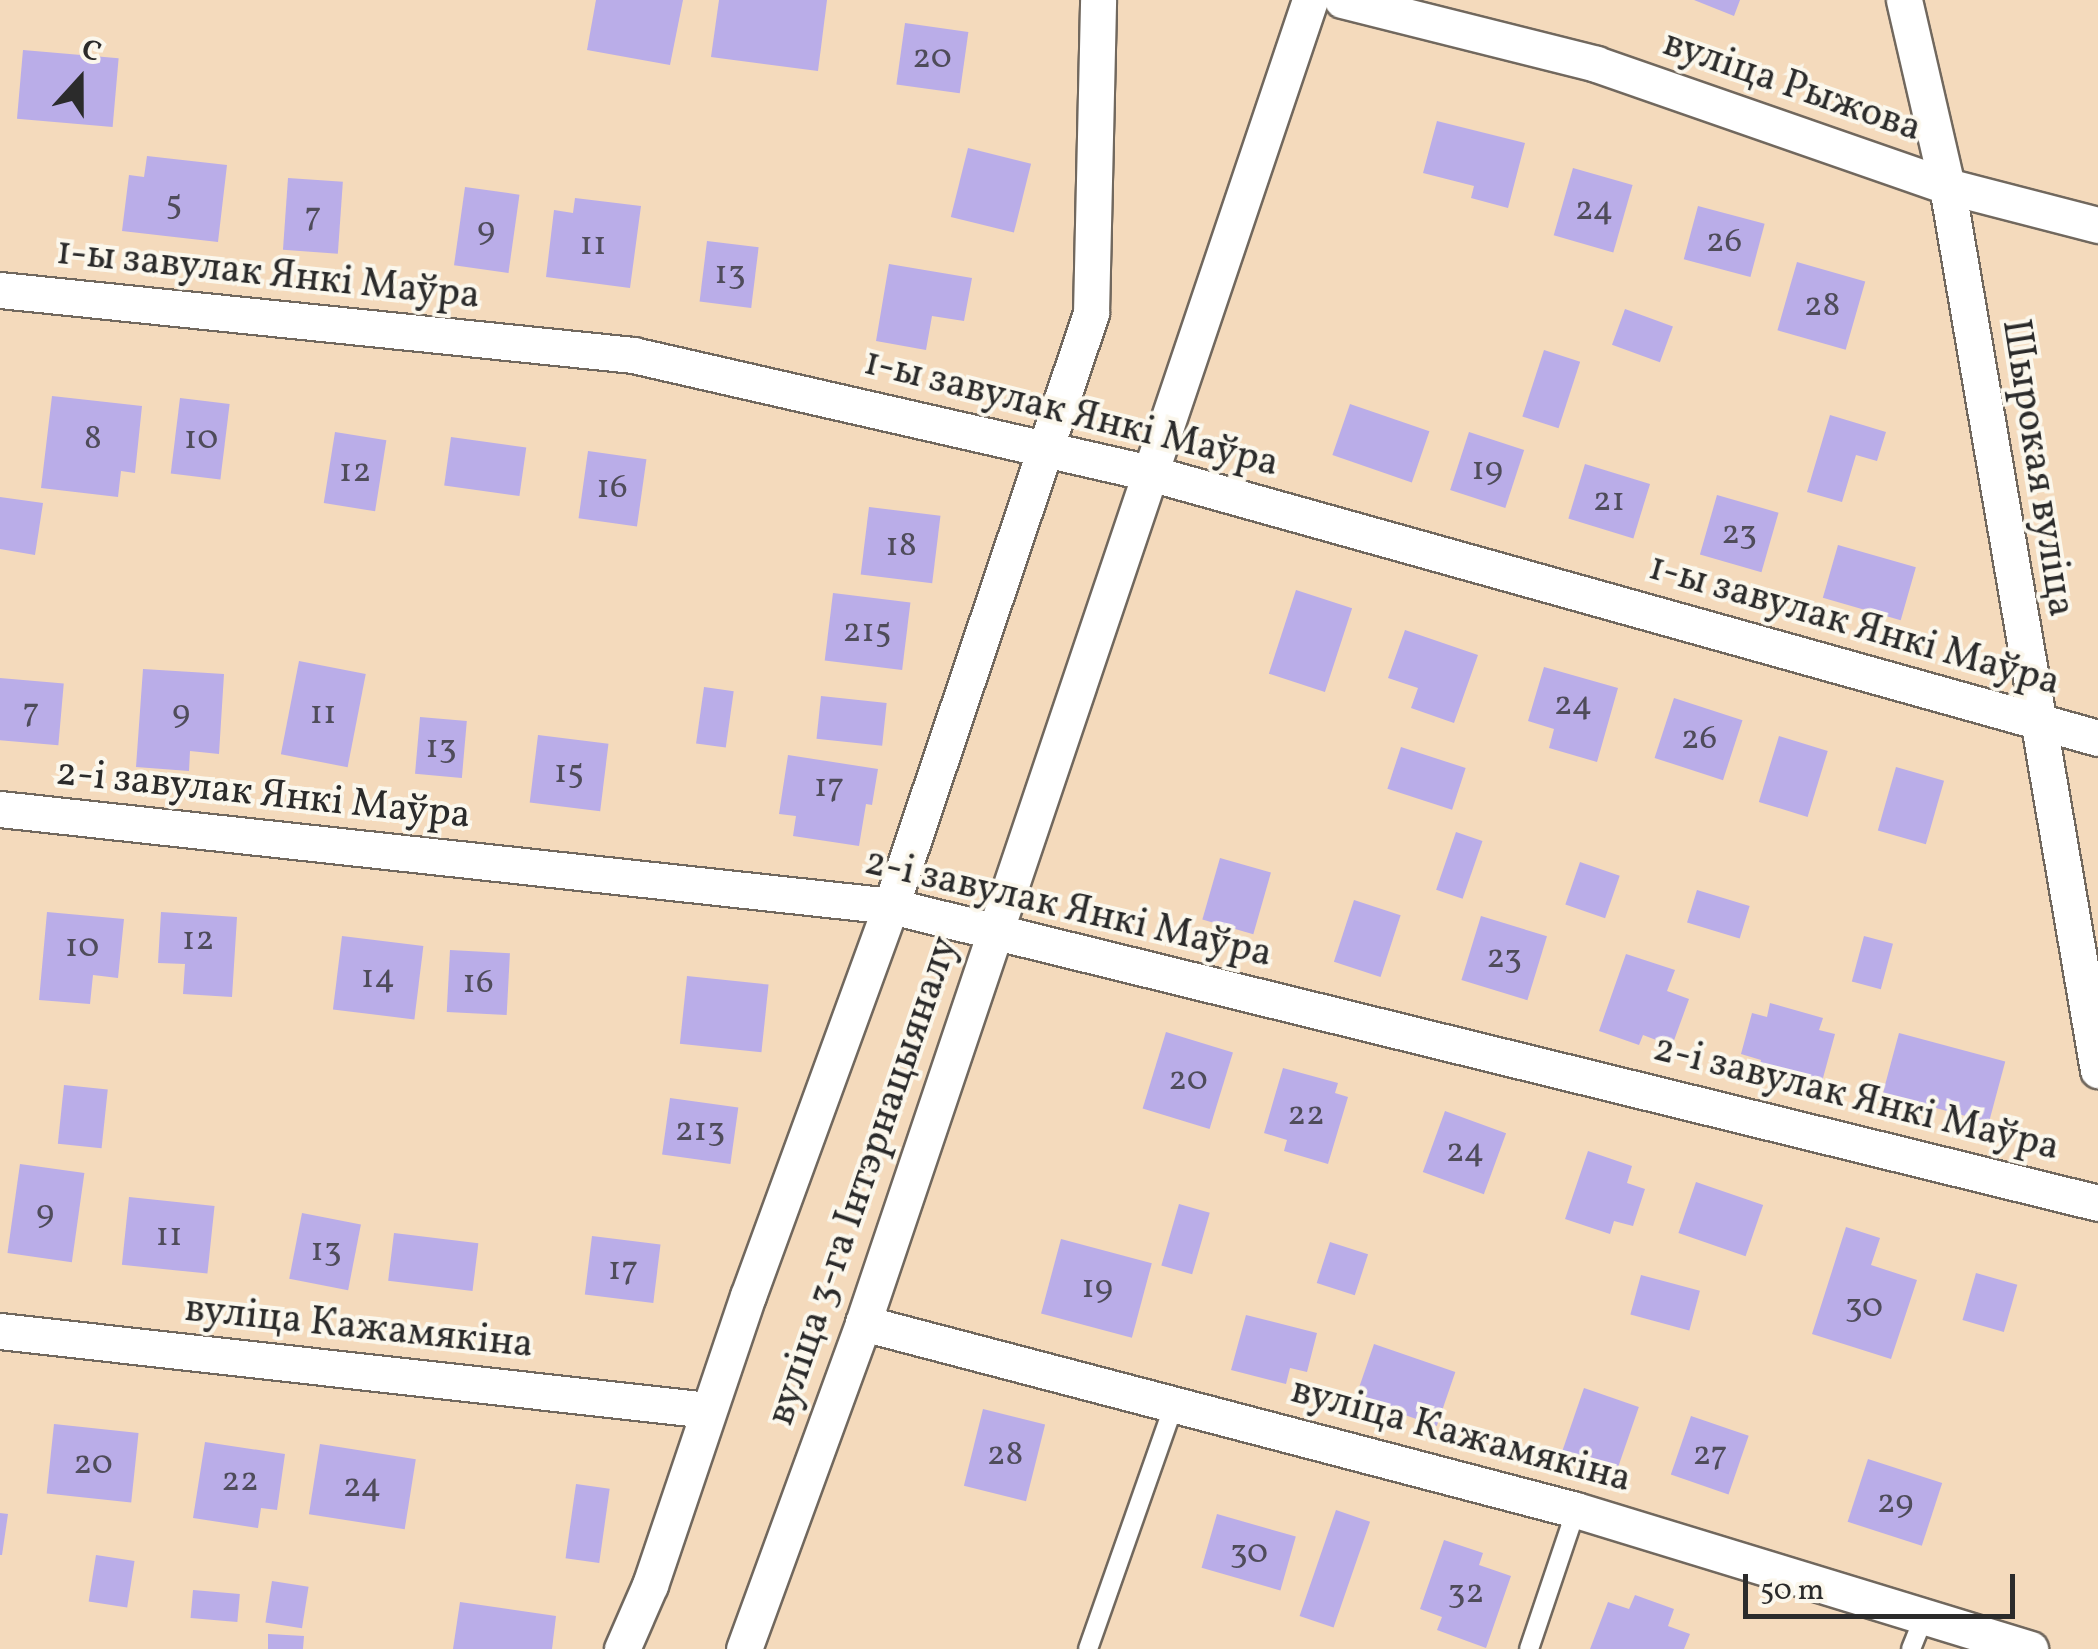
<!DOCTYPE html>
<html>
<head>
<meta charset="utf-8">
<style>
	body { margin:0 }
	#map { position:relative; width:2098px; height:1649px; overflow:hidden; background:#f4dabc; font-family:Vollkorn,serif }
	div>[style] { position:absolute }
	.building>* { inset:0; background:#baade8; transform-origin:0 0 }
	.roads { filter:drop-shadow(2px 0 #71685e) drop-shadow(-2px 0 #71685e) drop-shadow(0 2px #71685e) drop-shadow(0 -2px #71685e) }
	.service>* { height:18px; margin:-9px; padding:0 9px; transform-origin:9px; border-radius:9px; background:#fff }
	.minor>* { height:35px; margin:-17.5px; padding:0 17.5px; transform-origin:17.5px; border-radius:17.5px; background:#fff }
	span { translate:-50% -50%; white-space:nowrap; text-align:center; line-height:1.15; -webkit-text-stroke:8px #fbf7ec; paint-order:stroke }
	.number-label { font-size:35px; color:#4f4c5a }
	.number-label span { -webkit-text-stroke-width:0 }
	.street-label { font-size:40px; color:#2b2b2b }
	.north { position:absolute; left:30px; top:30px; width:100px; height:100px; -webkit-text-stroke:8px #fbf7ec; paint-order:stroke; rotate:21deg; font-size:28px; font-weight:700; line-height:40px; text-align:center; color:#2b2b2b }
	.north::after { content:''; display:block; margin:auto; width:35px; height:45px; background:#2b2b2b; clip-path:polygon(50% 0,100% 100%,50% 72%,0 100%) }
	.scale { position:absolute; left:1743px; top:1574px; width:272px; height:45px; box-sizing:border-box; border:5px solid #2b2b2b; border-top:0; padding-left:12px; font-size:30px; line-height:35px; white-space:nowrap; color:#2b2b2b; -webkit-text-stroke:8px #fbf7ec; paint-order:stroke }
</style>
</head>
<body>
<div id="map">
	<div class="building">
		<div style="clip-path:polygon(596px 0,683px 0,670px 65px,587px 50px)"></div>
		<div style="clip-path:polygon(719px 0,827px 0,818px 71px,711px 57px)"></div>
		<div style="clip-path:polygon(1694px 0,1740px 0,1734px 16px)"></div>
		<div style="left:905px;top:23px;width:64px;height:62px;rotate:8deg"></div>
		<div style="left:23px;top:50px;width:96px;height:69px;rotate:5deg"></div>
		<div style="clip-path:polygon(1437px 121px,1525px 143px,1508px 208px,1471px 198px,1474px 186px,1423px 173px)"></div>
		<div style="left:968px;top:148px;width:65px;height:71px;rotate:14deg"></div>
		<div style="clip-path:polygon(147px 156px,227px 165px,218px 242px,122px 231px,129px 175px,144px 177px)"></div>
		<div style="left:1573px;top:168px;width:62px;height:70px;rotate:16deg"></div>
		<div style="left:288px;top:178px;width:55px;height:72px;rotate:4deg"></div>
		<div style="left:465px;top:187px;width:55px;height:79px;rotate:8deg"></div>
		<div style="clip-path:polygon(575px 198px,641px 206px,630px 288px,546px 277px,554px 210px,573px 213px)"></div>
		<div style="left:1698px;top:206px;width:69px;height:55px;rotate:15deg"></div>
		<div style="left:707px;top:241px;width:52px;height:61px;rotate:7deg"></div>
		<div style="left:1797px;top:262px;width:71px;height:71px;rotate:16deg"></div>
		<div style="clip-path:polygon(889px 264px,972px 278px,964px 321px,932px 316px,926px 350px,876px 341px)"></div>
		<div style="left:1625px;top:309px;width:51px;height:38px;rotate:20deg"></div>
		<div style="left:1544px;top:350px;width:38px;height:70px;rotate:18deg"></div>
		<div style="clip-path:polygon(52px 396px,142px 406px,135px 473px,121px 471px,118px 497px,41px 488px)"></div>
		<div style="left:180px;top:398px;width:50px;height:76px;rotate:7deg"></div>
		<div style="left:1350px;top:404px;width:84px;height:54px;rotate:19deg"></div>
		<div style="clip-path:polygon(1830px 415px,1886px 432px,1877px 461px,1856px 455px,1842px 502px,1807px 492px)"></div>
		<div style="left:335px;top:432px;width:52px;height:72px;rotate:9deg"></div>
		<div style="left:1469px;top:432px;width:58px;height:61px;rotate:18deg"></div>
		<div style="left:451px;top:437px;width:76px;height:49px;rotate:8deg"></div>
		<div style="left:588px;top:451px;width:59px;height:68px;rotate:8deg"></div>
		<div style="left:1585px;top:464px;width:68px;height:57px;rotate:17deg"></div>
		<div style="left:1717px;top:495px;width:64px;height:62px;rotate:16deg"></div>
		<div style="clip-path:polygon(0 497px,43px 503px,35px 555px,0 549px)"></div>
		<div style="left:869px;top:507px;width:72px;height:68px;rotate:7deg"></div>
		<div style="left:1838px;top:545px;width:81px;height:55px;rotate:16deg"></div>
		<div style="left:1296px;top:590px;width:59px;height:88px;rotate:18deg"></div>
		<div style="left:833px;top:593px;width:78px;height:68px;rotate:7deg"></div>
		<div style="clip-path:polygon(1405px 630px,1478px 655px,1454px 723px,1411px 708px,1418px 688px,1388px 678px)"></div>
		<div style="left:299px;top:661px;width:68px;height:95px;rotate:11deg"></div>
		<div style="clip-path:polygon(1544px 667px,1618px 688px,1597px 762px,1549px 748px,1554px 729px,1528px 721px)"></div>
		<div style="clip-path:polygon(143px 669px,224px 674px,219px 754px,190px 751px,189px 771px,136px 767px)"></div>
		<div style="left:0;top:678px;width:64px;height:62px;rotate:5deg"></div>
		<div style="left:704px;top:687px;width:30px;height:57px;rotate:8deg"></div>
		<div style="left:821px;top:696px;width:66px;height:43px;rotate:6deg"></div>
		<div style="left:1674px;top:698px;width:72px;height:63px;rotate:18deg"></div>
		<div style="left:420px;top:717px;width:47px;height:57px;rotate:5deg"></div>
		<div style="left:538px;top:735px;width:71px;height:68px;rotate:7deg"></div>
		<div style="left:1779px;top:736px;width:51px;height:69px;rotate:17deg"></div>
		<div style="left:1401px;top:747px;width:68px;height:44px;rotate:18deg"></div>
		<div style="clip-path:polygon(788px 755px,878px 769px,872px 805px,866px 804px,859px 846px,793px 836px,796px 816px,779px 814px)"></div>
		<div style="left:1896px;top:767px;width:50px;height:66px;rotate:16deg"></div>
		<div style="left:1456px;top:832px;width:28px;height:61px;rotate:19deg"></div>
		<div style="left:1220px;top:858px;width:53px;height:64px;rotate:16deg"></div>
		<div style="left:1580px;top:862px;width:42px;height:45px;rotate:19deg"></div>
		<div style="left:1697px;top:890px;width:55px;height:34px;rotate:17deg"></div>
		<div style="left:1354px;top:900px;width:49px;height:65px;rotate:18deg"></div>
		<div style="clip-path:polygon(47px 912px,124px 919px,118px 978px,93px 975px,90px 1004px,39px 1000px)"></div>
		<div style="clip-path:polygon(161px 912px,237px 917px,232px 997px,183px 994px,185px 964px,158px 963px)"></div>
		<div style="left:1481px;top:916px;width:69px;height:67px;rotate:17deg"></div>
		<div style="left:342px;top:936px;width:82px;height:74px;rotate:7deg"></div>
		<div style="left:1864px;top:936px;width:30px;height:47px;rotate:15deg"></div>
		<div style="left:450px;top:950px;width:60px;height:62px;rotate:3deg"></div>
		<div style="clip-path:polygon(1626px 954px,1675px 970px,1667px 991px,1689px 999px,1672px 1046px,1643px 1035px,1639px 1045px,1599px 1031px)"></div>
		<div style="left:687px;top:976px;width:82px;height:68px;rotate:6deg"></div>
		<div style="clip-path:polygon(1770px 1003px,1823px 1018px,1819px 1030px,1835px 1034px,1820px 1089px,1758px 1071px,1761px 1060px,1741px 1054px,1752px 1013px,1767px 1017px)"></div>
		<div style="left:1166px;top:1032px;width:70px;height:80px;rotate:17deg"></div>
		<div style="left:1899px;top:1033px;width:110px;height:63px;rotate:15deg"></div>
		<div style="clip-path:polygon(1283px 1068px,1338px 1083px,1335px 1093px,1348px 1097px,1328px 1164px,1284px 1151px,1287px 1140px,1264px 1133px)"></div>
		<div style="left:64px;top:1085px;width:44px;height:59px;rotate:6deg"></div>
		<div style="left:670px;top:1098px;width:69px;height:57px;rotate:8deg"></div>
		<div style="left:1445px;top:1111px;width:65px;height:65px;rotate:20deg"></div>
		<div style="clip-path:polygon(1588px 1151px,1632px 1166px,1627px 1183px,1645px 1189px,1633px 1226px,1614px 1221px,1610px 1234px,1565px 1219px)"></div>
		<div style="left:20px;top:1164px;width:65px;height:90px;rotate:8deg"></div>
		<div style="left:1696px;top:1182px;width:71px;height:54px;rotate:19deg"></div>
		<div style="left:129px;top:1197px;width:86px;height:68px;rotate:6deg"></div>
		<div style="left:1179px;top:1204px;width:32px;height:64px;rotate:16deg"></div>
		<div style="left:302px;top:1213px;width:60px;height:67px;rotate:11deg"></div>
		<div style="clip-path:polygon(1846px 1227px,1880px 1238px,1871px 1265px,1917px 1280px,1891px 1359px,1812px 1334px)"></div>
		<div style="left:394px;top:1233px;width:85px;height:48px;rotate:7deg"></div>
		<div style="left:592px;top:1236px;width:69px;height:59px;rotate:7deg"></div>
		<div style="left:1061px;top:1239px;width:94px;height:77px;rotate:15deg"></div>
		<div style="left:1330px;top:1242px;width:40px;height:43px;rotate:18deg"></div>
		<div style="left:1976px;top:1273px;width:43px;height:49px;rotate:16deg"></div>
		<div style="left:1641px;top:1275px;width:61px;height:41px;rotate:15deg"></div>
		<div style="clip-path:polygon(1246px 1315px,1317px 1333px,1307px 1372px,1290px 1368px,1286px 1384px,1231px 1370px)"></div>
		<div style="left:1374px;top:1344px;width:86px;height:57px;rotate:19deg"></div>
		<div style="left:1584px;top:1388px;width:58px;height:66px;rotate:19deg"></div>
		<div style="left:983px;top:1409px;width:64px;height:79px;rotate:14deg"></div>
		<div style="left:1691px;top:1416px;width:61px;height:62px;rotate:19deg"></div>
		<div style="left:54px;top:1424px;width:85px;height:70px;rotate:6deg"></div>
		<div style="clip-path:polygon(205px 1442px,285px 1454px,277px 1510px,261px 1508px,258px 1528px,193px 1518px)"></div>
		<div style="left:320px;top:1444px;width:97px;height:71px;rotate:9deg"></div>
		<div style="left:1868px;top:1459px;width:78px;height:66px;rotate:18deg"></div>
		<div style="left:576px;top:1484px;width:34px;height:75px;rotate:8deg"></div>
		<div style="left:1336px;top:1510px;width:36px;height:112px;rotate:19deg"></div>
		<div style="clip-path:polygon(0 1513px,8px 1514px,2px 1555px,0 1555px)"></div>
		<div style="left:1217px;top:1514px;width:82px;height:56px;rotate:16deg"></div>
		<div style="clip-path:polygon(1444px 1540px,1483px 1553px,1479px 1565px,1511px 1576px,1486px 1648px,1437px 1630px,1442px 1617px,1420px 1609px)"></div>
		<div style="left:96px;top:1555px;width:39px;height:47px;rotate:9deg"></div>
		<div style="left:272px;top:1581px;width:37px;height:42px;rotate:9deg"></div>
		<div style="left:193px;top:1590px;width:47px;height:28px;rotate:5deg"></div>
		<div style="clip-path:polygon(1635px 1595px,1674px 1609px,1668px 1626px,1690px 1634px,1684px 1649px,1590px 1649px,1608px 1602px,1629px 1609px)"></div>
		<div style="clip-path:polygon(460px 1602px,556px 1616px,552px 1649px,453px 1649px)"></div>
		<div style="clip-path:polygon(268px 1634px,304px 1636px,303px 1649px,268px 1649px)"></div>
	</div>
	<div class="roads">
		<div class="service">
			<div style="left:1088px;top:1649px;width:262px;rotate:-70.6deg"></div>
			<div style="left:1529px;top:1649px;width:147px;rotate:-71.3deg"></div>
			<div style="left:1911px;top:1649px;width:35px;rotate:-68deg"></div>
		</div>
		<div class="minor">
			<div style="left:1342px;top:0;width:262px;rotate:14.1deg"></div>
			<div style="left:1596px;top:64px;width:372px;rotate:19.2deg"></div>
			<div style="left:1947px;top:186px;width:156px;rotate:14.5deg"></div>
			<div style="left:1904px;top:0;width:191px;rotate:77deg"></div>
			<div style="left:1947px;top:186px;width:897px;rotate:80.31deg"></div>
			<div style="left:0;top:290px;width:636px;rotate:5.86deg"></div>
			<div style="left:633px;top:355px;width:530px;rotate:12.86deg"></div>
			<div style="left:1150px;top:473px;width:984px;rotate:15.62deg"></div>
			<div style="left:0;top:809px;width:896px;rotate:6.21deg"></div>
			<div style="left:891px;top:906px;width:1243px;rotate:13.82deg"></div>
			<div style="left:863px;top:1323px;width:737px;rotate:14.7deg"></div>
			<div style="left:1576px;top:1510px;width:475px;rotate:17deg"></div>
			<div style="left:0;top:1331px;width:712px;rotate:6.37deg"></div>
			<div style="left:622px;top:1649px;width:70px;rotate:-66.4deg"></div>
			<div style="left:650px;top:1585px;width:305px;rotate:-71.3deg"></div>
			<div style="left:748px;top:1296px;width:415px;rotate:-69.9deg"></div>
			<div style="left:891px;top:906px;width:626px;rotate:-71.36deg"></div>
			<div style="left:1091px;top:313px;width:313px;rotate:-88.7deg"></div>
			<div style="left:744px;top:1649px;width:347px;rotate:-69.9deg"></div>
			<div style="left:863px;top:1323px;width:1396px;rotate:-71.33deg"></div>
		</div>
	</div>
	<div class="number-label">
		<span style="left:932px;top:58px">20</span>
		<span style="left:174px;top:204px">5</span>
		<span style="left:1594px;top:210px">24</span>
		<span style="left:313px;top:216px">7</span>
		<span style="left:486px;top:230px">9</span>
		<span style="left:1724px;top:242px">26</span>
		<span style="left:593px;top:245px">11</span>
		<span style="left:730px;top:274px">13</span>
		<span style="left:1822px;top:306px">28</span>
		<span style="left:93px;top:439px">8</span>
		<span style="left:201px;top:439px">10</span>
		<span style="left:1487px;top:470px">19</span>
		<span style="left:355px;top:472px">12</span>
		<span style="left:612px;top:488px">16</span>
		<span style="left:1609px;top:501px">21</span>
		<span style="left:1739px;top:534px">23</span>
		<span style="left:901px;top:546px">18</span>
		<span style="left:867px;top:632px">215</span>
		<span style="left:1573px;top:705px">24</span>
		<span style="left:31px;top:712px">7</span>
		<span style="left:181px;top:713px">9</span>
		<span style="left:323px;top:714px">11</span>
		<span style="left:1699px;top:739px">26</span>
		<span style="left:441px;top:748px">13</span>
		<span style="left:569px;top:773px">15</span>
		<span style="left:829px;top:787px">17</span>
		<span style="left:198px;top:940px">12</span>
		<span style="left:82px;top:947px">10</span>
		<span style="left:1504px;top:958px">23</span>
		<span style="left:378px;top:978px">14</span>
		<span style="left:478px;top:983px">16</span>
		<span style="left:1188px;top:1080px">20</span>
		<span style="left:1306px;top:1115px">22</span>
		<span style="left:700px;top:1131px">213</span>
		<span style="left:1465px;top:1152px">24</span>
		<span style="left:45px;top:1213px">9</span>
		<span style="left:169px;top:1236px">11</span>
		<span style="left:326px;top:1251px">13</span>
		<span style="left:623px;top:1270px">17</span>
		<span style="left:1097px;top:1288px">19</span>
		<span style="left:1864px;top:1307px">30</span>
		<span style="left:1005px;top:1455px">28</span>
		<span style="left:1710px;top:1455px">27</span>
		<span style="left:93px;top:1464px">20</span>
		<span style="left:240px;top:1481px">22</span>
		<span style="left:362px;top:1487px">24</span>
		<span style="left:1895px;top:1503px">29</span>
		<span style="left:1249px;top:1553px">30</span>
		<span style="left:1466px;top:1593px">32</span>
	</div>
	<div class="street-label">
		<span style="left:1792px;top:87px;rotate:19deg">вуліца Рыжова</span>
		<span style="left:268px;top:275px;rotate:6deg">1-ы завулак Янкі Маўра</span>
		<span style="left:1071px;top:414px;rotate:14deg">1-ы завулак Янкі Маўра</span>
		<span style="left:2037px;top:468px;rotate:81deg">Шырокая вуліца</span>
		<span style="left:1854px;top:626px;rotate:16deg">1-ы завулак Янкі Маўра</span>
		<span style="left:263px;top:795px;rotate:6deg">2-і завулак Янкі Маўра</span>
		<span style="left:1068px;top:909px;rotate:13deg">2-і завулак Янкі Маўра</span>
		<span style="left:1856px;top:1099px;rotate:14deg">2-і завулак Янкі Маўра</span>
		<span style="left:864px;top:1181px;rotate:-71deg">вуліца 3-га Інтэрнацыяналу</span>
		<span style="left:359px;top:1328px;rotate:6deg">вуліца Кажамякіна</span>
		<span style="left:1461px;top:1436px;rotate:15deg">вуліца Кажамякіна</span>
	</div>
	<div class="north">С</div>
	<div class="scale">50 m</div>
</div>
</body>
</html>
